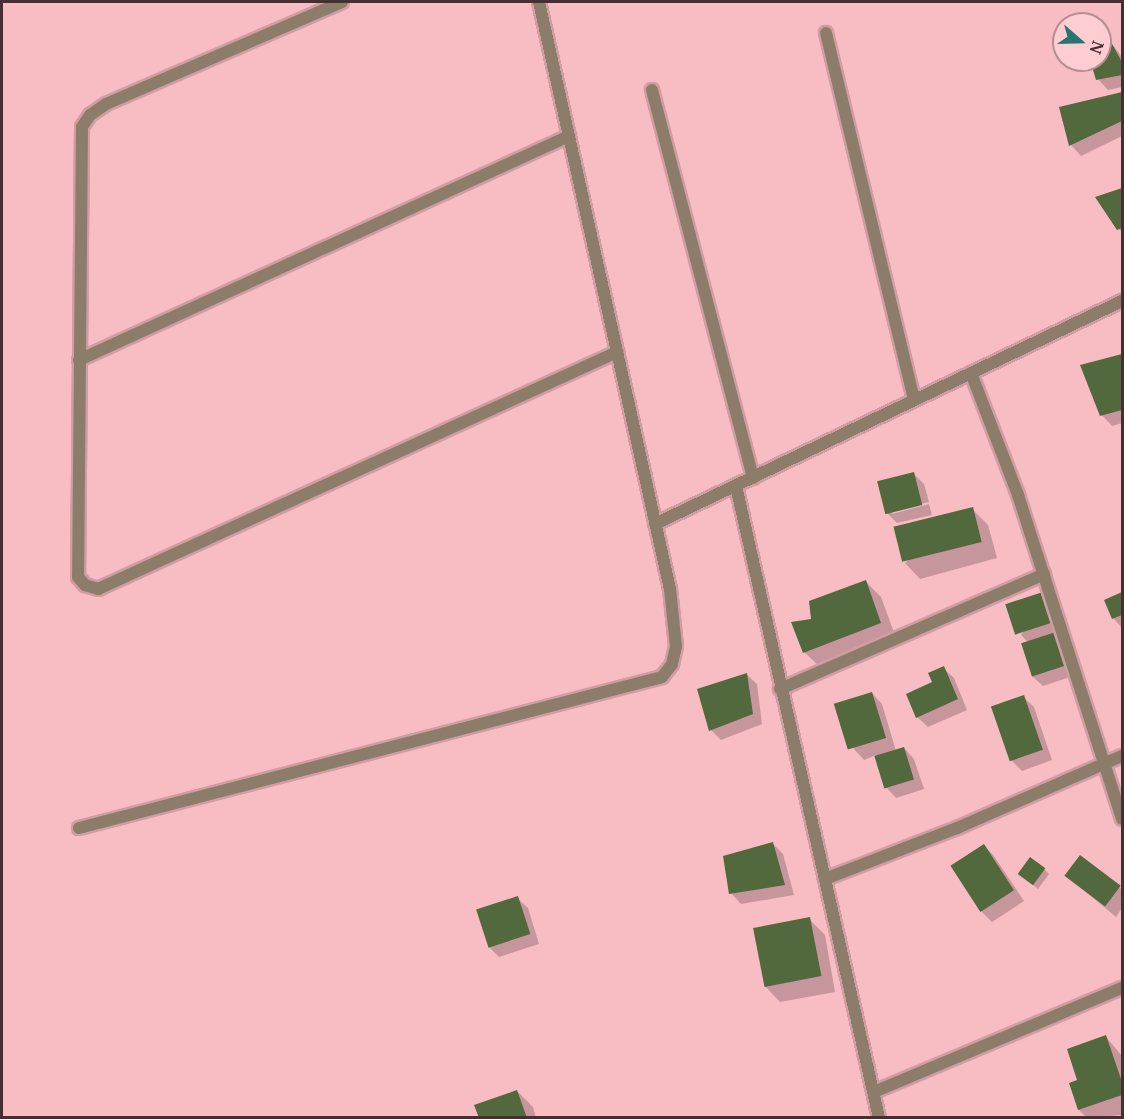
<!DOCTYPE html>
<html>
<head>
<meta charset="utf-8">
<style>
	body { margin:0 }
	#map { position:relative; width:1124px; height:1119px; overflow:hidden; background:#f8bcc3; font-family:"Noto Serif",serif }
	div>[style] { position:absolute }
	.shadow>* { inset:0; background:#0003 }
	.building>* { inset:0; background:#52683d; transform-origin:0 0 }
	.roads { filter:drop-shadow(2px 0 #d19da3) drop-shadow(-2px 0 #d19da3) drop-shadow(0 2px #d19da3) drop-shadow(0 -2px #d19da3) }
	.street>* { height:12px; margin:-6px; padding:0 6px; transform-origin:6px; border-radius:6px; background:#8c7d6b }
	span { translate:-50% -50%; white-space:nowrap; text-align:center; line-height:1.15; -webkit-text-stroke:6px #fecdd2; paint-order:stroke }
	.frame { position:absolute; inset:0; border:3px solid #462f31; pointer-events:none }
	.north { position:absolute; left:1052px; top:12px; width:60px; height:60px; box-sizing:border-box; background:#fecdd2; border:2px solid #b48e92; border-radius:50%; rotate:110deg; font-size:16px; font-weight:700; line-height:24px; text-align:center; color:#462f31 }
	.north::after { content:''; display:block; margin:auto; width:21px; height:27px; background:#297370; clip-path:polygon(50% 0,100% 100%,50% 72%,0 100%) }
</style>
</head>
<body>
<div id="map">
	<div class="shadow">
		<div style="clip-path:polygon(1105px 35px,1122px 57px,1122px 87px,1108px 90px,1098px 79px,1092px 60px,1100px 60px,1100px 37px)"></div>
		<div style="clip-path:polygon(1122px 93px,1122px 136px,1081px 156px,1071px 145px,1061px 108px)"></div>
		<div style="clip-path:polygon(1122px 189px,1122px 233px,1098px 198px)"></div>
		<div style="clip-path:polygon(1122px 356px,1122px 423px,1112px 426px,1102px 415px,1082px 366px)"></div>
		<div style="clip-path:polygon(914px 474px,924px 484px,929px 502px,892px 511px,892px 514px,929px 504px,932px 515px,897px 523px,887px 513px)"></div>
		<div style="clip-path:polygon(972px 509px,988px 525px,997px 558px,920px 579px,905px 563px)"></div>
		<div style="clip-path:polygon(865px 581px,881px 597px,896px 638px,820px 667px,804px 652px,813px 621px)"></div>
		<div style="clip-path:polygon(1049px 591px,1059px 602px,1068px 631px,1063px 633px,1072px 642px,1082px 673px,1043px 686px,1032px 676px,1028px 642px,1021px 635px)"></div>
		<div style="clip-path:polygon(1122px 593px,1122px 628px,1113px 618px,1105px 601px)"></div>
		<div style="clip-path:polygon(943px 668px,954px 678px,967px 710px,928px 727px,917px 717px)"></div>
		<div style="clip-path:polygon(746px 674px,757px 684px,762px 724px,721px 740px,711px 730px)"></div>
		<div style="clip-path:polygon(872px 693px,882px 704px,896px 751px,904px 748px,914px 759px,924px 789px,896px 798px,886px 787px,876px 755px,864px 760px,854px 749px,836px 706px)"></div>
		<div style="clip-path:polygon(1023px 697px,1034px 707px,1052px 760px,1022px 771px,1011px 760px)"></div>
		<div style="clip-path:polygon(773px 844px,783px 854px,794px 895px,741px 904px,731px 893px)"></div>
		<div style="clip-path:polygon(983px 845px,994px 856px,1024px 901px,992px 922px,982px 912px,952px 866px)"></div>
		<div style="clip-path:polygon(1044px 869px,1049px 874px,1038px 889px,1020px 874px)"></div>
		<div style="clip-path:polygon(1067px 876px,1120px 888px,1122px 890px,1122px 908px,1116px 917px)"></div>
		<div style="clip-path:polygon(517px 898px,528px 908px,539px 944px,499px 957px,489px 947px)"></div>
		<div style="clip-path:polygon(809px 919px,825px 935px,835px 992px,780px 1002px,765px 986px)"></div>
		<div style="clip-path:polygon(1106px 1037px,1122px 1056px,1122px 1115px,1087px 1118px,1079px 1110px,1079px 1081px)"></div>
		<div style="clip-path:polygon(517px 1091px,533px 1107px,536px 1118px,480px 1118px)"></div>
	</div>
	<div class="building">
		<div style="clip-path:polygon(1106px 33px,1122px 62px,1122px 75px,1096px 80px,1090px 60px,1100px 60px,1100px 35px)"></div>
		<div style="clip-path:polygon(1122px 92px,1122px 121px,1069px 146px,1059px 107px)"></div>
		<div style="clip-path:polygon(1122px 188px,1122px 228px,1117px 230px,1095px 197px)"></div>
		<div style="clip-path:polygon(1122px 354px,1122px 410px,1100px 416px,1080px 365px)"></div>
		<div style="left:914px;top:472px;width:34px;height:38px;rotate:76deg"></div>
		<div style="left:973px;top:507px;width:36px;height:82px;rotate:76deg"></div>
		<div style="clip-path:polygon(866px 580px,881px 623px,803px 653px,791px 622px,811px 619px,809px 601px)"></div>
		<div style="left:1049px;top:590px;width:32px;height:46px;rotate:72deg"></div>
		<div style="clip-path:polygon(1122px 592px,1122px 615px,1112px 619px,1104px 600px)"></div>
		<div style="left:1062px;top:630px;width:35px;height:43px;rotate:72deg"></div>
		<div style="clip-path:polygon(944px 666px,958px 699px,916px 718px,906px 694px,932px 682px,928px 673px)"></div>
		<div style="clip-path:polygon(747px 673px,753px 714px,709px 731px,697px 689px)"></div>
		<div style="left:872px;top:692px;width:48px;height:40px;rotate:73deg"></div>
		<div style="left:1024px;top:695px;width:58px;height:35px;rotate:71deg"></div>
		<div style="left:904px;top:747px;width:34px;height:31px;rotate:73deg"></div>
		<div style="clip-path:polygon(773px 842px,785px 885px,729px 894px,723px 856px)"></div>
		<div style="left:984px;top:844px;width:55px;height:40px;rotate:57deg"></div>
		<div style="left:1080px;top:855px;width:51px;height:26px;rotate:37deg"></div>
		<div style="left:1030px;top:857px;width:19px;height:21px;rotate:36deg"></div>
		<div style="left:518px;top:896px;width:40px;height:44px;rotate:72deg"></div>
		<div style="left:810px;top:917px;width:60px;height:58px;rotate:79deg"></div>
		<div style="clip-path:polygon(1106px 1035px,1122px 1082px,1122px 1095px,1078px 1110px,1069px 1083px,1077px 1080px,1067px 1049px)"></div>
		<div style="clip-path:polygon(517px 1090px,527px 1118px,479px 1118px,474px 1105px)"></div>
	</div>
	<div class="roads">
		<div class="street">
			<div style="left:342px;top:2px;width:257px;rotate:156.6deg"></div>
			<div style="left:106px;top:104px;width:19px;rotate:145deg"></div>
			<div style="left:90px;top:115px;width:14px;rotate:124deg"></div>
			<div style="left:82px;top:127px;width:450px;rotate:90.5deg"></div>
			<div style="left:78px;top:577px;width:11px;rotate:49deg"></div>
			<div style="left:85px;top:585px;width:14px;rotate:17deg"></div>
			<div style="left:98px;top:589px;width:571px;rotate:-24.54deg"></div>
			<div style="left:826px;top:33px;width:377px;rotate:76.5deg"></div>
			<div style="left:652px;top:90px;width:401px;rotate:75.4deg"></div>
			<div style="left:79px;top:360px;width:539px;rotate:-24.57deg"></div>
			<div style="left:971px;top:373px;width:131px;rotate:68.9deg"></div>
			<div style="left:1018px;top:495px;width:340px;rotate:72.2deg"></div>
			<div style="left:736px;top:486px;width:648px;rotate:77.25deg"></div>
			<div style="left:655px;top:524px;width:518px;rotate:-25.53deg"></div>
			<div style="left:780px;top:689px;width:288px;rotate:-23.5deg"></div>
			<div style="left:79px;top:828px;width:602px;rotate:-14.52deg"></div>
			<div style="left:662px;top:677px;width:16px;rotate:-52deg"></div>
			<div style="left:672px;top:664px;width:18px;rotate:-77deg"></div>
			<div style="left:676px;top:646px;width:57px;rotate:-96deg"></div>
			<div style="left:670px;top:589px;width:601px;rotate:-102.58deg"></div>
			<div style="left:825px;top:879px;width:142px;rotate:-21.1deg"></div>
			<div style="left:957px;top:828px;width:180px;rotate:-23.6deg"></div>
			<div style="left:874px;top:1092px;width:269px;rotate:-22.8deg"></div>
		</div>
	</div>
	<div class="frame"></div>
	<div class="north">N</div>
</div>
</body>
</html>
